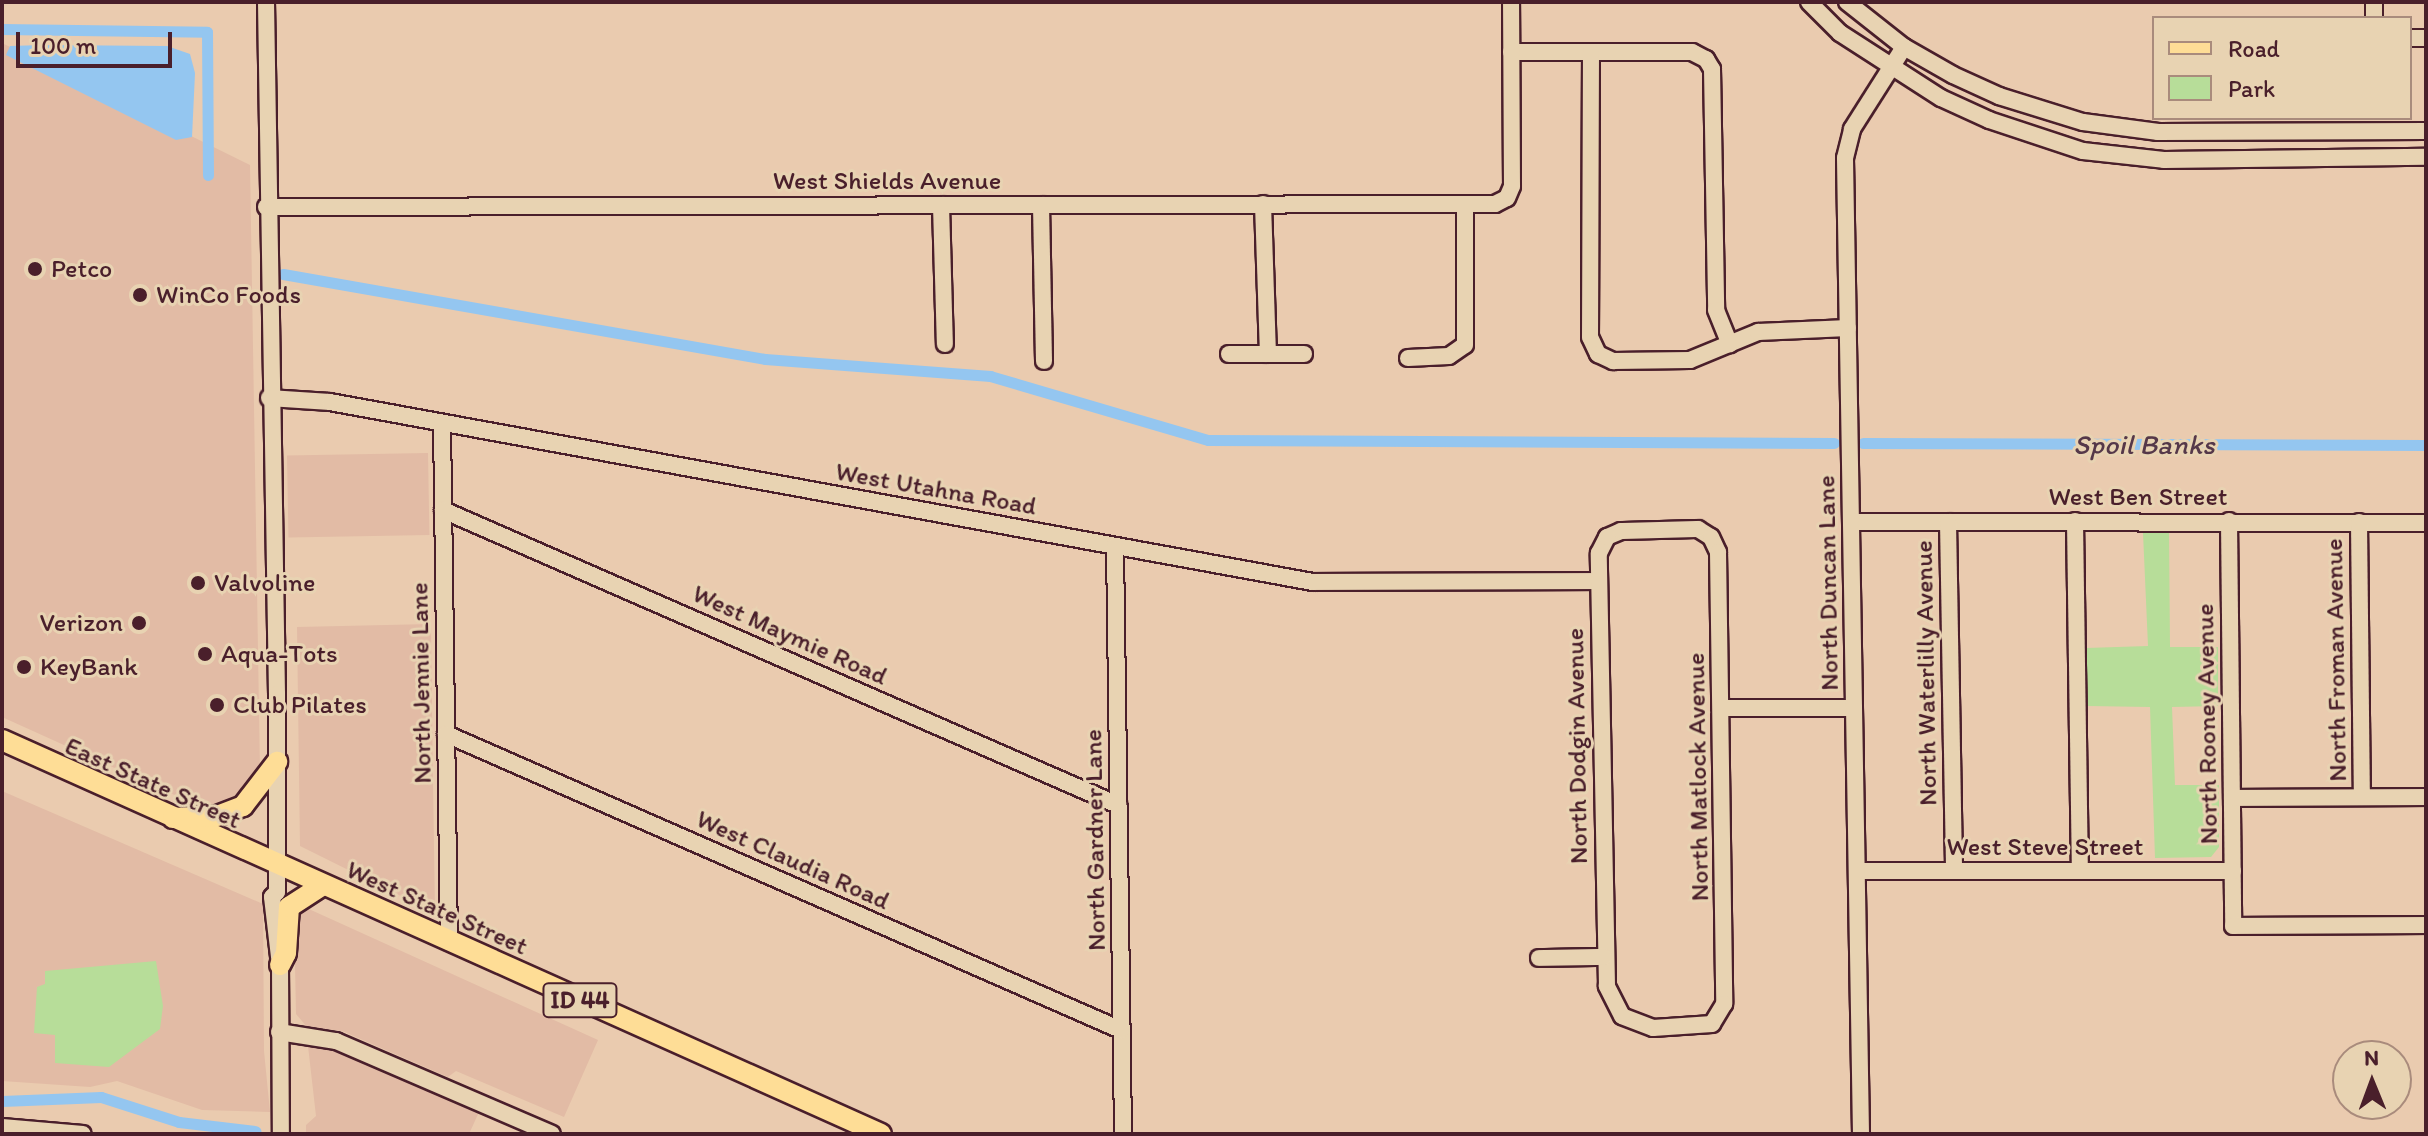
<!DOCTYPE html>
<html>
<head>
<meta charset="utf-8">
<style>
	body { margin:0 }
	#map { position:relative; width:2428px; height:1136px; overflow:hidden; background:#eacbaf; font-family:Itim,sans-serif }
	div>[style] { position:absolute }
	.built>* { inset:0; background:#e2bba5; transform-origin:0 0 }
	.green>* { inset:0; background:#b7dd99 }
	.water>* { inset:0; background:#94c6f0 }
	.canal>* { height:11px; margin:-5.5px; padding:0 5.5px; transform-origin:5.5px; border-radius:5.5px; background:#94c6f0 }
	.roads { filter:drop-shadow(2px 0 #4a1f2b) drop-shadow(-2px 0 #4a1f2b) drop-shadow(0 2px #4a1f2b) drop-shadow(0 -2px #4a1f2b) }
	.minor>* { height:16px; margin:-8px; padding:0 8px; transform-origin:8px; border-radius:8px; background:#e8d3b2 }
	.major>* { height:20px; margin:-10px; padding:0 10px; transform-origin:10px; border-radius:10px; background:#fedd96 }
	.dots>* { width:22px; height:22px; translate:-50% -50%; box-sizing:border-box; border:4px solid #e8d3b2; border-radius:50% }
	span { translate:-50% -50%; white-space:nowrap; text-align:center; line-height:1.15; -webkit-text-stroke:6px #e8d3b2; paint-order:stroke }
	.shield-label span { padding:2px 6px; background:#e8d3b2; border:2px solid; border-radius:6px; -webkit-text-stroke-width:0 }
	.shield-label { font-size:24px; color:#4a1f2b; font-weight:700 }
	.street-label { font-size:26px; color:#4a1f2b }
	.poi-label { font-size:26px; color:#4a1f2b }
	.left { translate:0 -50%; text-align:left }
	.right { translate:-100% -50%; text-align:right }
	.water-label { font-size:28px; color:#553849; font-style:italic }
	.frame { position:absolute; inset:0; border:4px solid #4a1f2b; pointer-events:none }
	.legend { position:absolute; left:2152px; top:16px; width:260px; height:104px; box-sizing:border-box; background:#e8d3b2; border:2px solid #a98b7c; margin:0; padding:10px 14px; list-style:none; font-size:24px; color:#4a1f2b }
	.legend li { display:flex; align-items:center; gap:16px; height:40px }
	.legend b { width:40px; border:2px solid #a98b7c }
	.north { position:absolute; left:2332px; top:1040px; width:80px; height:80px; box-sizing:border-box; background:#e8d3b2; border:2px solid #a98b7c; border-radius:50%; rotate:359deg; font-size:22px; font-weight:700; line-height:32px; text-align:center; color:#4a1f2b }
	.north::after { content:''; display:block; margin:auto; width:28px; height:36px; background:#4a1f2b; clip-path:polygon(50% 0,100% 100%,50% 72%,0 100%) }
	.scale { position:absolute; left:16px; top:32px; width:156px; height:36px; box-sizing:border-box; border:4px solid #4a1f2b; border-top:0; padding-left:10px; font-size:24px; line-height:28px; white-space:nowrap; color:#4a1f2b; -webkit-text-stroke:6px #e8d3b2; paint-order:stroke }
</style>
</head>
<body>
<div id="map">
	<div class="built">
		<div style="clip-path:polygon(2px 43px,250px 165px,260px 772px,250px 794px,227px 807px,201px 807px,2px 717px)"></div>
		<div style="left:428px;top:453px;width:82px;height:141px;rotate:89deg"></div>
		<div style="clip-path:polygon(431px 624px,433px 782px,435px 913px,300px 846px,297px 627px)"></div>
		<div style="clip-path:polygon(2px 791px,263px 904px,264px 1051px,270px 1112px,202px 1110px,117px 1081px,90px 1087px,2px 1081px)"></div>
		<div style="clip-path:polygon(300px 905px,598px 1040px,564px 1117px,456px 1071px,448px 1077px,342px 1031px,307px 1027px,296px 1014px,294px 914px)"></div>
		<div style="clip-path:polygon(308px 1046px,333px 1048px,479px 1112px,469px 1134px,306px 1134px,306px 1125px,316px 1116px)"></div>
	</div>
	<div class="green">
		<div style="clip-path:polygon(2169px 532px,2170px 647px,2218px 647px,2218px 706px,2172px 707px,2175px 785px,2219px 785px,2219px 847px,2211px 857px,2155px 858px,2150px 707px,2087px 706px,2086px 648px,2148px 646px,2143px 533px)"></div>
		<div style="clip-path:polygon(156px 961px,163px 1006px,160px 1029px,109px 1067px,55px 1063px,55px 1035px,34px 1033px,37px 987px,45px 984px,45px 971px)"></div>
	</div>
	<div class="water">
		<div style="clip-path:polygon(43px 45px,167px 46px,190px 54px,195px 73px,192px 137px,176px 140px,6px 55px,10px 46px)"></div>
	</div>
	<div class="canal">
		<div style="left:2px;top:29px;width:205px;rotate:0.8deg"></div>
		<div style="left:207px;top:32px;width:143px;rotate:89.6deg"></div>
		<div style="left:283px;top:274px;width:489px;rotate:10deg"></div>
		<div style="left:765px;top:359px;width:226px;rotate:4.3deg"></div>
		<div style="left:990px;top:376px;width:227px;rotate:16.4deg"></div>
		<div style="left:1208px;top:440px;width:626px;rotate:0.27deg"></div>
		<div style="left:1863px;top:443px;width:563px;rotate:0.2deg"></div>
		<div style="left:2px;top:1101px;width:99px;rotate:-2.3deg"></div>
		<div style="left:101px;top:1097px;width:82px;rotate:17.8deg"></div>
		<div style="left:179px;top:1122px;width:77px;rotate:6.8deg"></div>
	</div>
	<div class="roads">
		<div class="minor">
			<div style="left:266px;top:2px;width:692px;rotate:89.09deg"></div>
			<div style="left:277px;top:694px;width:198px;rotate:90deg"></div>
			<div style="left:277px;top:892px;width:7px;rotate:135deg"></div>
			<div style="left:272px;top:897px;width:68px;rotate:83.3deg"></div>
			<div style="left:280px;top:965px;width:169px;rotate:89.7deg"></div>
			<div style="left:1809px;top:2px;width:44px;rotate:45deg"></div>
			<div style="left:1840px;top:33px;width:120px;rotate:32.8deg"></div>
			<div style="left:1941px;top:98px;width:53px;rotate:24.6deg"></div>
			<div style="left:1989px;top:120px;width:99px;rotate:18.3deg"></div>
			<div style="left:2083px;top:151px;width:81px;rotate:6.3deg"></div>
			<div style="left:2164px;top:160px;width:262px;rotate:-0.7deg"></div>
			<div style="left:1847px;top:2px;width:73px;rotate:38.3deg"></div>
			<div style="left:1904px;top:47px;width:56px;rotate:29.7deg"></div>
			<div style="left:1953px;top:75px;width:51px;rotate:24.5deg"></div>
			<div style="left:1999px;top:96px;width:88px;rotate:17.2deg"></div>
			<div style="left:2083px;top:122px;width:76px;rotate:7.6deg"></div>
			<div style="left:2158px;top:132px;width:268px;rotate:-0.2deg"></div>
			<div style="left:2374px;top:2px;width:16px;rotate:90deg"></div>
			<div style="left:2410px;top:38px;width:16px"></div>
			<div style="left:1511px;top:52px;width:181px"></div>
			<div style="left:1692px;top:52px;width:16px;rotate:27deg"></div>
			<div style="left:1706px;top:59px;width:12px;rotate:59deg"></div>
			<div style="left:1712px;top:69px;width:241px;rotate:89deg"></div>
			<div style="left:1716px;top:310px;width:37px;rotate:68deg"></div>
			<div style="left:1591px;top:52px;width:285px;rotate:90.2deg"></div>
			<div style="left:1590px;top:337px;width:19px;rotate:65deg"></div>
			<div style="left:1598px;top:354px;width:17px;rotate:25deg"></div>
			<div style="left:1613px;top:361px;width:77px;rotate:-0.7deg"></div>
			<div style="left:1690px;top:360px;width:74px;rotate:-22.4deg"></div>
			<div style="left:1758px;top:332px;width:90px;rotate:-2.5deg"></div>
			<div style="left:1263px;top:204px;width:150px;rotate:88.1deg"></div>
			<div style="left:941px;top:205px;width:139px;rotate:88.4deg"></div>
			<div style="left:1041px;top:205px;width:156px;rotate:88.9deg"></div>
			<div style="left:266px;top:207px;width:1229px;rotate:-0.14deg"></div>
			<div style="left:1495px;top:204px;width:13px;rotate:-27deg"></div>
			<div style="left:1507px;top:198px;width:13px;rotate:-67deg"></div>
			<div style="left:1512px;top:186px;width:184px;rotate:-90.3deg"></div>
			<div style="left:1229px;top:354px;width:75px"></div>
			<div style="left:1408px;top:358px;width:41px;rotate:-2.8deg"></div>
			<div style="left:1449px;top:356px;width:19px;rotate:-35deg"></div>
			<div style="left:1465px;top:345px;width:141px;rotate:-90deg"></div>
			<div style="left:269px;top:398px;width:61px;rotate:3.8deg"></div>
			<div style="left:330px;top:402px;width:999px;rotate:10.38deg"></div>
			<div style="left:1313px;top:582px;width:286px;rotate:-0.2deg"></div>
			<div style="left:442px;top:423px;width:519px;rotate:89.23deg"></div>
			<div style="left:443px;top:510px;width:737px;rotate:23.61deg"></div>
			<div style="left:2075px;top:521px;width:350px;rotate:89.2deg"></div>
			<div style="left:2229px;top:521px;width:405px;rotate:89.4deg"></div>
			<div style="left:2233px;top:926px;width:193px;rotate:-0.3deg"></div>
			<div style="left:1851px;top:522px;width:575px;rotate:0.1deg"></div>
			<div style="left:1948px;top:522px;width:349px;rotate:89deg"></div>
			<div style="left:2359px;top:522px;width:275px;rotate:89.4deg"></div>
			<div style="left:1698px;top:529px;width:15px;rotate:32deg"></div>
			<div style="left:1711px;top:537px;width:17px;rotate:65deg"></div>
			<div style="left:1718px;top:552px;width:452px;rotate:89.2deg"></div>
			<div style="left:1724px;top:1004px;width:23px;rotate:121deg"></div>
			<div style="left:1712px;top:1024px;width:59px;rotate:176.1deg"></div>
			<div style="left:1653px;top:1028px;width:33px;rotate:-159deg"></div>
			<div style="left:1622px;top:1016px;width:34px;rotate:-117deg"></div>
			<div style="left:1607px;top:986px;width:433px;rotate:-91.1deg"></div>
			<div style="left:1599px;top:553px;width:18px;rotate:-63deg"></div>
			<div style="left:1607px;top:537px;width:15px;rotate:-23deg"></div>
			<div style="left:1621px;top:531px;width:77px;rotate:-1.5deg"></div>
			<div style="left:1115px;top:546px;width:588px;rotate:89.22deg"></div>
			<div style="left:1722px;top:708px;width:132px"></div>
			<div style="left:446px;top:734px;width:737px;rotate:23.68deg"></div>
			<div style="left:2232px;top:798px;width:194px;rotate:-0.3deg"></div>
			<div style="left:1857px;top:871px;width:376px"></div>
			<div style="left:1539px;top:958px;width:65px;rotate:-0.9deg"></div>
			<div style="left:279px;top:1032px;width:58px;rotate:9deg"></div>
			<div style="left:336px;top:1041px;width:235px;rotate:23.3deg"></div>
			<div style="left:2px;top:1127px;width:81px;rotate:4.9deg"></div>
			<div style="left:1861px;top:1134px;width:976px;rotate:-90.94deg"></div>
			<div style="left:1845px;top:158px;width:30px;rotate:-76deg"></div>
			<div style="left:1852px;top:129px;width:97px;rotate:-57.6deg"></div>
		</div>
		<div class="major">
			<div style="left:2px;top:740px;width:963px;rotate:24.14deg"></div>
			<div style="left:173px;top:818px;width:44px;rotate:-2.6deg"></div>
			<div style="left:217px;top:816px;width:28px;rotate:-21deg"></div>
			<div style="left:243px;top:806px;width:56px;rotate:-52.3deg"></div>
			<div style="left:280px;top:965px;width:13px;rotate:-63deg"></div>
			<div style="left:286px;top:953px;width:46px;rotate:-86.3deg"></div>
			<div style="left:289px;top:907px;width:38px;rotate:-33deg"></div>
		</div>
	</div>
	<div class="dots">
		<div style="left:35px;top:269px;background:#4a1f2b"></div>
		<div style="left:140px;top:295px;background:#4a1f2b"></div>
		<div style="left:198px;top:583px;background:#4a1f2b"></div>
		<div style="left:139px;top:623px;background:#4a1f2b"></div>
		<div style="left:205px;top:654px;background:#4a1f2b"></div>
		<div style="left:24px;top:667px;background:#4a1f2b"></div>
		<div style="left:217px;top:705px;background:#4a1f2b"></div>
	</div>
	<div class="shield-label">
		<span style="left:580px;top:1000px">ID 44</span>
	</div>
	<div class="street-label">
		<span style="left:887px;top:181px">West Shields Avenue</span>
		<span style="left:936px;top:489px;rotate:10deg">West Utahna Road</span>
		<span style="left:2138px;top:497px">West Ben Street</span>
		<span style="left:1828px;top:583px;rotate:-91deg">North Duncan Lane</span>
		<span style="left:790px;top:635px;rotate:24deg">West Maymie Road</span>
		<span style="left:2336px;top:660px;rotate:-91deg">North Froman Avenue</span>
		<span style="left:1926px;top:673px;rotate:-91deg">North Waterlilly Avenue</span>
		<span style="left:421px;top:683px;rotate:-91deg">North Jennie Lane</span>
		<span style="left:2207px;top:724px;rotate:-91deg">North Rooney Avenue</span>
		<span style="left:1577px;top:746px;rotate:-91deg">North Dodgin Avenue</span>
		<span style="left:1698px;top:777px;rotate:-91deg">North Matlock Avenue</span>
		<span style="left:153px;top:783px;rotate:24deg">East State Street</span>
		<span style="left:1095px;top:840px;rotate:-91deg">North Gardner Lane</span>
		<span style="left:2045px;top:847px">West Steve Street</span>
		<span style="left:793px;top:860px;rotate:24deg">West Claudia Road</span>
		<span style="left:437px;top:908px;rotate:24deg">West State Street</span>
	</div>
	<div class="poi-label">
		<span class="left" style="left:51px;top:269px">Petco</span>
		<span class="left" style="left:156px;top:295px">WinCo Foods</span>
		<span class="left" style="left:214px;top:583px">Valvoline</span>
		<span class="right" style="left:123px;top:623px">Verizon</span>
		<span class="left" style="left:221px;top:654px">Aqua-Tots</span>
		<span class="left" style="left:40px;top:667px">KeyBank</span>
		<span class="left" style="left:233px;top:705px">Club Pilates</span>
	</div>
	<div class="water-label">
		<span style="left:2144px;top:444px">Spoil Banks</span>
	</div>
	<div class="frame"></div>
	<ul class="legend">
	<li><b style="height:10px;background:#fedd96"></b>Road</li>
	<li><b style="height:22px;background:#b7dd99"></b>Park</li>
	</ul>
	<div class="north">N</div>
	<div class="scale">100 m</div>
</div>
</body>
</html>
